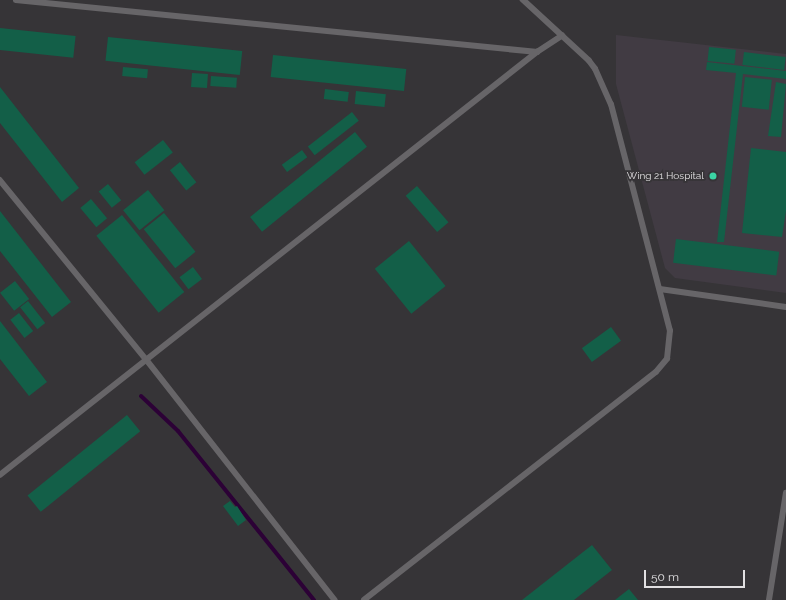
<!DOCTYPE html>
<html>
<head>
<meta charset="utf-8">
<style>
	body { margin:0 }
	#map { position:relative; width:786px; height:600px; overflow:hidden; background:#363437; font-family:Raleway,sans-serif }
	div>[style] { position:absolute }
	.built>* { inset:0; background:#413b43 }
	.stream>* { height:4px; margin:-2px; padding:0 2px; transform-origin:2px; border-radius:2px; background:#2c0136 }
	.building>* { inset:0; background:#135f48; transform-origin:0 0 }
	.service>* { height:5.5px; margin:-2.75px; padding:0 2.75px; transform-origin:2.75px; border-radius:2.75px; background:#676568 }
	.dots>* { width:11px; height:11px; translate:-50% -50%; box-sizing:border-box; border:2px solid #363437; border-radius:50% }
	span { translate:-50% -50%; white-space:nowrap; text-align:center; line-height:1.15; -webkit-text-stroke:3.5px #363437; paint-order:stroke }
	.poi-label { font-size:10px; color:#e2e0e2 }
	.right { translate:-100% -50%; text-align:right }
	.scale { position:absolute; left:644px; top:570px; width:101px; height:18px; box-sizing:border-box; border:2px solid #e2e0e2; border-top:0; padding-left:5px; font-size:12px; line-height:14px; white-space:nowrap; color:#e2e0e2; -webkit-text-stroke:3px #363437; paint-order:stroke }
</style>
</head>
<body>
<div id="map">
	<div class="built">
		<div style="clip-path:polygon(616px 35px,786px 54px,786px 293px,675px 278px,665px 268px,616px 84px)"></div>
	</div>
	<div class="stream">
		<div style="left:141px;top:396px;width:51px;rotate:43.4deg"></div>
		<div style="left:178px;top:431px;width:217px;rotate:51.2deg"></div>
	</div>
	<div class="building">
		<div style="left:0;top:28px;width:76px;height:22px;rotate:6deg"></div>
		<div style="left:108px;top:37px;width:135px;height:24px;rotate:6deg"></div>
		<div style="left:709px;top:47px;width:27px;height:14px;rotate:6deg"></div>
		<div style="left:744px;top:52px;width:42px;height:13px;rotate:7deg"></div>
		<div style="left:273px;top:55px;width:134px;height:22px;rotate:6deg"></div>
		<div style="clip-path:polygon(707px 62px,786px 71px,786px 79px,743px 74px,724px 242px,717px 242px,736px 73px,706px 70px)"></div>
		<div style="left:123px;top:67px;width:25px;height:9px;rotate:5deg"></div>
		<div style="left:192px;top:73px;width:16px;height:14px;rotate:4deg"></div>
		<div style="left:211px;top:76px;width:26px;height:10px;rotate:4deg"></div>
		<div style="left:745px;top:77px;width:27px;height:30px;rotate:6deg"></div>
		<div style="clip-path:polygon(776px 82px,786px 84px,781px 137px,768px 136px)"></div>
		<div style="clip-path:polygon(0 87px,79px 188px,62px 202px,0 123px)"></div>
		<div style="left:325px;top:89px;width:24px;height:10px;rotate:7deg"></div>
		<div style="left:356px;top:91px;width:30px;height:13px;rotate:6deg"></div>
		<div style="left:352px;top:112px;width:11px;height:56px;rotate:52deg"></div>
		<div style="left:355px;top:132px;width:19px;height:135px;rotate:51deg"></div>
		<div style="left:163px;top:140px;width:16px;height:36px;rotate:52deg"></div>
		<div style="clip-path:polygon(751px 148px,786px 152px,786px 211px,782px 237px,742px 233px)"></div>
		<div style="left:302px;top:150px;width:9px;height:25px;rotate:54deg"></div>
		<div style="left:180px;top:162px;width:26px;height:13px;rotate:51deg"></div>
		<div style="left:108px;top:184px;width:21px;height:12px;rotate:51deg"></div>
		<div style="left:417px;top:186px;width:48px;height:15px;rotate:49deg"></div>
		<div style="left:148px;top:190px;width:26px;height:32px;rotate:51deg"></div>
		<div style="left:91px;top:199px;width:25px;height:14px;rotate:50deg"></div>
		<div style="clip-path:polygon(0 211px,71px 302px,52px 317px,0 251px)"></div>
		<div style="left:164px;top:213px;width:50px;height:26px;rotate:51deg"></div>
		<div style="left:122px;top:215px;width:99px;height:33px;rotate:51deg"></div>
		<div style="left:676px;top:239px;width:104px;height:24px;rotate:7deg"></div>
		<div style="left:409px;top:241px;width:58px;height:44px;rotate:51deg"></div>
		<div style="left:193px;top:267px;width:15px;height:17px;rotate:53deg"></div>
		<div style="left:15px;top:281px;width:23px;height:19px;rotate:52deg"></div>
		<div style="left:28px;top:301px;width:28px;height:10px;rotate:52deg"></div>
		<div style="left:19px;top:313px;width:23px;height:11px;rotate:52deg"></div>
		<div style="clip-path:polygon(0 321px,47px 382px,29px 396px,0 359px)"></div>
		<div style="left:611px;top:327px;width:17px;height:36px;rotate:54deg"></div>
		<div style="left:127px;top:415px;width:21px;height:128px;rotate:51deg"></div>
		<div style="clip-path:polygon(230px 501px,235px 507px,237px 506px,246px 520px,238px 526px,223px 506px)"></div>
		<div style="clip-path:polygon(592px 545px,612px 570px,574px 600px,522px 600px)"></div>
		<div style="clip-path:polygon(629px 589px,638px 600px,615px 600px)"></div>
	</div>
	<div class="service">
		<div style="left:16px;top:0;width:524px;rotate:5.7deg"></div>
		<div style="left:537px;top:52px;width:30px;rotate:-33deg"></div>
		<div style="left:0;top:180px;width:231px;rotate:50.8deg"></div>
		<div style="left:146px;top:359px;width:306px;rotate:51.9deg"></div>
		<div style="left:660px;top:289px;width:127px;rotate:8.1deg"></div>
		<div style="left:0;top:475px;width:684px;rotate:-38.23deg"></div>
		<div style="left:364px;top:600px;width:370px;rotate:-38deg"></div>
		<div style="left:656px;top:372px;width:17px;rotate:-50deg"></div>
		<div style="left:667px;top:359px;width:28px;rotate:-84deg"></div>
		<div style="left:670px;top:331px;width:234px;rotate:-104.6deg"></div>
		<div style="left:611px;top:105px;width:39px;rotate:-114deg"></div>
		<div style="left:595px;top:69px;width:10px;rotate:-127deg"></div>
		<div style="left:589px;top:61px;width:90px;rotate:-137.3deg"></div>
		<div style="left:769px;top:600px;width:108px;rotate:-81deg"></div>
	</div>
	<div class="dots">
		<div style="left:713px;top:176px;background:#3bd4a4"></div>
	</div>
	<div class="poi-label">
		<span class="right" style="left:704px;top:176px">Wing 21 Hospital</span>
	</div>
	<div class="scale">50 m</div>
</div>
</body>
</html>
